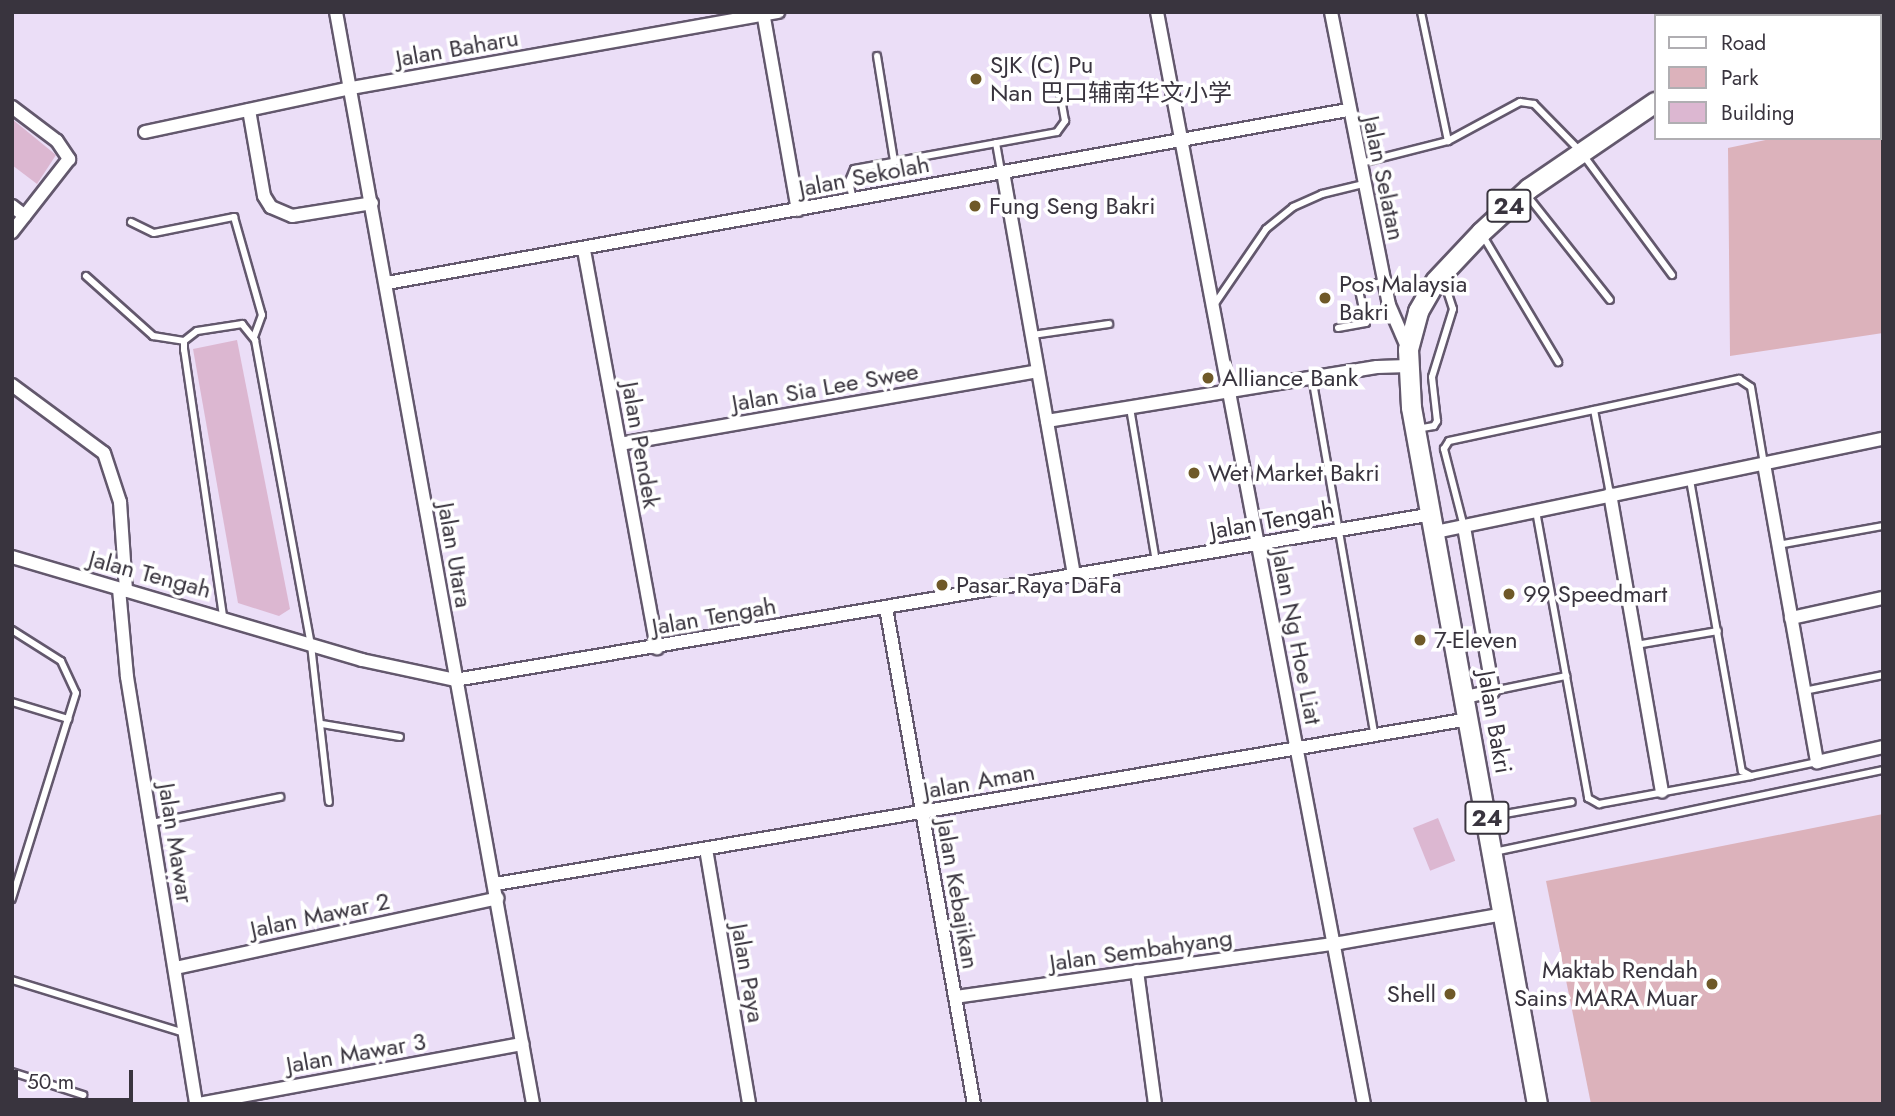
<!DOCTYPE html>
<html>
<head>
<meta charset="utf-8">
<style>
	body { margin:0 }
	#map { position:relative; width:1895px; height:1116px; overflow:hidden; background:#ebdef7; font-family:Jost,"Noto Sans SC",sans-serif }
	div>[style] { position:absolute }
	.green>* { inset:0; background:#dcb2bb }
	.building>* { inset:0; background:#dcb7d1; transform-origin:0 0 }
	.roads { filter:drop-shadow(2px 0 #63586d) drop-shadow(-2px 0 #63586d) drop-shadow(0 2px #63586d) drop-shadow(0 -2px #63586d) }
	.service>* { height:6px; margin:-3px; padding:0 3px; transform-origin:3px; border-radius:3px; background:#fff }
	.minor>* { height:12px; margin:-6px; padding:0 6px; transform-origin:6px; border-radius:6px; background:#fff }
	.primary>* { height:19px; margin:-9.5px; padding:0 9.5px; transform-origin:9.5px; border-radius:9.5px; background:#fff }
	.dots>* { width:19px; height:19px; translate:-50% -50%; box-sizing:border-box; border:4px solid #fff; border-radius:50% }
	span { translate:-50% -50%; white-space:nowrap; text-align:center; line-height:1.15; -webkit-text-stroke:7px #fff; paint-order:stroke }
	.shield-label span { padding:2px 5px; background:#fff; border:2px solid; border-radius:5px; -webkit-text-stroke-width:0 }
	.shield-label { font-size:23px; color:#39343e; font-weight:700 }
	.street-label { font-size:24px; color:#39343e }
	.poi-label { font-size:24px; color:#39343e }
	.left { translate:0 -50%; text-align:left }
	.right { translate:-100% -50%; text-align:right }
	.frame { position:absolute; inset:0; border:14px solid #39343e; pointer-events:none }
	.legend { position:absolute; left:1654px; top:14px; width:228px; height:126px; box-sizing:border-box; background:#fff; border:2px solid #b0aeb2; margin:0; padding:9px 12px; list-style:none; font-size:21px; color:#39343e }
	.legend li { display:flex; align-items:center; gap:14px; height:35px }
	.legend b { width:35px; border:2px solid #b0aeb2 }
	.scale { position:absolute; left:14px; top:1070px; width:119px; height:32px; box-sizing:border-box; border:4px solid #39343e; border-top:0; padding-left:9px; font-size:21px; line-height:24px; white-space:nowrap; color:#39343e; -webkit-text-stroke:5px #fff; paint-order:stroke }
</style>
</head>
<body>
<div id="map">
	<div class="green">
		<div style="clip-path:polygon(1883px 116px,1883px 333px,1730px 356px,1728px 148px,1775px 138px,1879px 138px)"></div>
		<div style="clip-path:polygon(1883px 814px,1883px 1104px,1591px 1104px,1546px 881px)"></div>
	</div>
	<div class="building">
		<div style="clip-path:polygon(12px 119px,56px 155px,37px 184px,12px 165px)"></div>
		<div style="clip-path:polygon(237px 340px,290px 609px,279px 616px,238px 603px,193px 349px)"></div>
		<div style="left:1438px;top:818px;width:46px;height:27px;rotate:68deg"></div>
	</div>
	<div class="roads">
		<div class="service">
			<div style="left:1421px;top:12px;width:132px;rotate:78.2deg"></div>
			<div style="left:877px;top:56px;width:106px;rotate:80.8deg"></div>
			<div style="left:996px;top:143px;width:29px;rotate:80deg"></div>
			<div style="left:1361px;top:163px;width:90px;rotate:-14.2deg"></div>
			<div style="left:1448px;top:141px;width:82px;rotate:-28.4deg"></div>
			<div style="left:1520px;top:102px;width:14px;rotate:8deg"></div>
			<div style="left:1534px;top:104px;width:67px;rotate:45.6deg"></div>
			<div style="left:1581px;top:152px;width:153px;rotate:53.5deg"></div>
			<div style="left:1526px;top:194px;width:135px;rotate:51.6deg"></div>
			<div style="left:853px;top:200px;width:19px;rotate:-102deg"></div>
			<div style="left:849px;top:181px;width:13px;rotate:-67deg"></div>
			<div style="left:854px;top:169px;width:206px;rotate:-10.3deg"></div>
			<div style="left:1057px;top:132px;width:14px;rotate:-54deg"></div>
			<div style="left:1065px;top:121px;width:28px;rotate:-100deg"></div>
			<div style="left:131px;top:222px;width:25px;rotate:26deg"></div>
			<div style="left:154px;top:233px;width:82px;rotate:-11.3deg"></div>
			<div style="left:234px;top:217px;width:102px;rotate:74.1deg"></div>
			<div style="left:262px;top:315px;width:23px;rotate:110deg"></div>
			<div style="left:1483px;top:236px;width:147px;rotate:59.2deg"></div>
			<div style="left:86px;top:276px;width:90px;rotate:41.8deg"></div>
			<div style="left:153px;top:336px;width:31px;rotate:9deg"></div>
			<div style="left:1214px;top:305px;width:92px;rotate:-55.6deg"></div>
			<div style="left:1266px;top:229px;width:35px;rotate:-39deg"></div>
			<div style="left:1293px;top:207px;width:32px;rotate:-24deg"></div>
			<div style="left:1322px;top:194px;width:42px;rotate:-13.7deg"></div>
			<div style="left:1338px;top:328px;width:28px;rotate:-10deg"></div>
			<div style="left:1366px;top:323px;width:35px;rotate:-102deg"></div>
			<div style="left:1359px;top:289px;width:26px;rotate:-18deg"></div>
			<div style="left:1032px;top:335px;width:78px;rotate:-8.1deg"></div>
			<div style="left:1312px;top:377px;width:362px;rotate:80.1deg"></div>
			<div style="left:1130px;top:408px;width:155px;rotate:80.4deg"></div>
			<div style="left:1594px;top:410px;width:86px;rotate:79.2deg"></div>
			<div style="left:1417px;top:429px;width:17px;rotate:-10deg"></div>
			<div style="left:1434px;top:426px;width:6px;rotate:-59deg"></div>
			<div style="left:1437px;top:421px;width:44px;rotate:-96.5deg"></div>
			<div style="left:1432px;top:377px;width:71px;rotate:-72.8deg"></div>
			<div style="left:1453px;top:309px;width:32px;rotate:-108deg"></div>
			<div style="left:1690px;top:480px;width:296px;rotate:79.9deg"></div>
			<div style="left:1742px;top:771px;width:10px;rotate:29deg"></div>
			<div style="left:1751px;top:776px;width:67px;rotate:-12deg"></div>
			<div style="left:1536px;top:511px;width:292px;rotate:79.7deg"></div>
			<div style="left:1588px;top:798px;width:13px;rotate:29deg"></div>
			<div style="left:1599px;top:804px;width:155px;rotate:-10.4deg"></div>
			<div style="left:1464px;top:527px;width:81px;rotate:-104.4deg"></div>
			<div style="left:1444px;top:449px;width:9px;rotate:-58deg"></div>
			<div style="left:1449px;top:441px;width:297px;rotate:-12.1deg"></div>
			<div style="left:1739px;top:379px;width:14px;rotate:34deg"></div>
			<div style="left:1751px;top:387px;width:78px;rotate:80.4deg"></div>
			<div style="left:1778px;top:545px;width:107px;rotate:-10.3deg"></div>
			<div style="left:223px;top:616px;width:269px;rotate:-98.3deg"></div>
			<div style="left:184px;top:350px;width:9px;rotate:-90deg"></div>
			<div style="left:184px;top:341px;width:16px;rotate:-38deg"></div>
			<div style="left:197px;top:331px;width:46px;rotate:-8.8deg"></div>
			<div style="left:242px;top:324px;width:21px;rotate:51deg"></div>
			<div style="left:255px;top:340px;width:310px;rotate:79.6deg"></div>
			<div style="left:311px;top:645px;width:158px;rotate:83.5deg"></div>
			<div style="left:12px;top:630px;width:58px;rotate:32.3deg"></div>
			<div style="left:61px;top:661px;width:35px;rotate:65deg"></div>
			<div style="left:76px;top:693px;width:216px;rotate:107.3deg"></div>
			<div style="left:1636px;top:645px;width:83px;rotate:-9.7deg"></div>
			<div style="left:1493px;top:691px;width:75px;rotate:-11.6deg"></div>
			<div style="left:1804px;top:691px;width:81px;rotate:-11.4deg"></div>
			<div style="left:12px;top:702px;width:59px;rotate:16.9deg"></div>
			<div style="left:322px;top:724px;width:79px;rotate:9.5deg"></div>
			<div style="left:1488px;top:817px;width:85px;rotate:-10.1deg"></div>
			<div style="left:151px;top:823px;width:132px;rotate:-11.4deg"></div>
			<div style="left:1494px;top:852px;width:398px;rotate:-11.9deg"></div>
			<div style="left:12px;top:980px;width:180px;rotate:17.1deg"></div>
			<div style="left:12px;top:1072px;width:75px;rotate:17.9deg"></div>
		</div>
		<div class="minor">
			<div style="left:336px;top:12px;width:1110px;rotate:79.77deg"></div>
			<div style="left:763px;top:12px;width:201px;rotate:80deg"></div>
			<div style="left:1157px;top:12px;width:1111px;rotate:79.27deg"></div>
			<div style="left:1331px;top:12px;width:299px;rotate:78.8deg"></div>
			<div style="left:1389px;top:305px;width:48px;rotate:66.6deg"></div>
			<div style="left:12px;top:107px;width:56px;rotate:37.1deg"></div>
			<div style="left:57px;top:141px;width:22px;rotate:56deg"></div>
			<div style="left:69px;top:159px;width:93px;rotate:128deg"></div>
			<div style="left:249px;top:110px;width:87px;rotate:80.1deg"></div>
			<div style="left:264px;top:196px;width:13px;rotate:58deg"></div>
			<div style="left:271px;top:207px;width:23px;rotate:23deg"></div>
			<div style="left:292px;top:216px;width:81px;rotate:-9.2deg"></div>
			<div style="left:145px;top:132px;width:211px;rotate:-12.1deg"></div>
			<div style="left:351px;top:88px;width:434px;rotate:-10.1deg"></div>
			<div style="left:1003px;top:172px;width:410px;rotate:80deg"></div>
			<div style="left:12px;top:206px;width:16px;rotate:38deg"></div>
			<div style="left:584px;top:250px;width:405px;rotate:79.6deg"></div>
			<div style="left:387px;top:283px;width:976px;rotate:-10.21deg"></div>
			<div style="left:12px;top:385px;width:114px;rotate:36.5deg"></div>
			<div style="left:104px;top:453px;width:52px;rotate:71.9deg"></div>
			<div style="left:120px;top:502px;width:89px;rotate:86.1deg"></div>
			<div style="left:1047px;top:421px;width:334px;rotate:-9.3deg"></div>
			<div style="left:1377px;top:367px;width:31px;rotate:-2deg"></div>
			<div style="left:620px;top:444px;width:424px;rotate:-9.9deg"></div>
			<div style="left:1764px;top:464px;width:303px;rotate:79.9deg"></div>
			<div style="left:1817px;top:762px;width:68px;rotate:-12.8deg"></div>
			<div style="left:1610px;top:494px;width:302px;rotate:80.1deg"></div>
			<div style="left:1464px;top:527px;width:167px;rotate:80deg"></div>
			<div style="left:1493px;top:691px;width:29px;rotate:168deg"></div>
			<div style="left:1436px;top:532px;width:457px;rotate:-11.8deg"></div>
			<div style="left:12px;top:557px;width:365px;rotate:16.4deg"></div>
			<div style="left:362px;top:660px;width:95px;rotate:12.1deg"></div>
			<div style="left:455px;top:680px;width:992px;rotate:-9.63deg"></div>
			<div style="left:119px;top:589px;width:88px;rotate:84.8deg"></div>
			<div style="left:127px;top:677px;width:433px;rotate:80.8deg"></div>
			<div style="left:886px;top:608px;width:504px;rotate:79.94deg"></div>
			<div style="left:1791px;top:618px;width:94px;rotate:-12.3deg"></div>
			<div style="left:706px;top:849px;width:259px;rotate:80.4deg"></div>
			<div style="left:496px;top:884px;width:987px;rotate:-9.62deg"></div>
			<div style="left:175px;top:968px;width:330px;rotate:-12.2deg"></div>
			<div style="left:1137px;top:971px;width:134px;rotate:82.3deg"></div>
			<div style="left:955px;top:997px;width:388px;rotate:-8deg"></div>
			<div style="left:1339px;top:943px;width:168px;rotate:-10deg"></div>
			<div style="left:198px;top:1104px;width:330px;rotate:-10.5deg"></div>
		</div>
		<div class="primary">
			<div style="left:1788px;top:16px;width:6px;rotate:-39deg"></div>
			<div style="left:1537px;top:1104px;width:708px;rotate:-100.25deg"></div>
			<div style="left:1411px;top:407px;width:58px;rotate:-93deg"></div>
			<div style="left:1408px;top:349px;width:39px;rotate:-75deg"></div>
			<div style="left:1418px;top:311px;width:34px;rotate:-60deg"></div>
			<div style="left:1435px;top:281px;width:67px;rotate:-46.8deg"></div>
			<div style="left:1481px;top:232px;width:65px;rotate:-42.5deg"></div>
			<div style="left:1529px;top:188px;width:153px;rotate:-34.3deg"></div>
		</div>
	</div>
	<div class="dots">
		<div style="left:976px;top:79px;background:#6f5928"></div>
		<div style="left:975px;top:206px;background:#6f5928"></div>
		<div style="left:1325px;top:298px;background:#6f5928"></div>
		<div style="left:1208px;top:378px;background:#6f5928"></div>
		<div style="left:1194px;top:473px;background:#6f5928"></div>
		<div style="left:942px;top:585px;background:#6f5928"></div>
		<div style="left:1509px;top:594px;background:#6f5928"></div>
		<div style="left:1420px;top:640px;background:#6f5928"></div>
		<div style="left:1712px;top:984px;background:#6f5928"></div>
		<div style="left:1450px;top:994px;background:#6f5928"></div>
	</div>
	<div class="shield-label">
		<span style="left:1509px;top:206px">24</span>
		<span style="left:1487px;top:818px">24</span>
	</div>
	<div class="street-label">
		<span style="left:457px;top:48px;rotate:-10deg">Jalan Baharu</span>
		<span style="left:864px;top:176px;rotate:-11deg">Jalan Sekolah</span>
		<span style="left:1384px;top:178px;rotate:78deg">Jalan Selatan</span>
		<span style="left:825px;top:387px;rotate:-10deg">Jalan Sia Lee Swee</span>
		<span style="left:641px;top:445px;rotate:80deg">Jalan Pendek</span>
		<span style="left:1272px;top:520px;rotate:-10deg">Jalan Tengah</span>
		<span style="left:455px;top:555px;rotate:80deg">Jalan Utara</span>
		<span style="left:150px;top:574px;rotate:15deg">Jalan Tengah</span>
		<span style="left:714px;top:616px;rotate:-10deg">Jalan Tengah</span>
		<span style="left:1297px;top:637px;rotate:79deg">Jalan Ng Hoe Liat</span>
		<span style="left:1495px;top:722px;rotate:80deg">Jalan Bakri</span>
		<span style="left:979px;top:781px;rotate:-10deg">Jalan Aman</span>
		<span style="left:176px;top:843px;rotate:81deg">Jalan Mawar</span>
		<span style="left:958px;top:894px;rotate:80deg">Jalan Kebajikan</span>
		<span style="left:320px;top:915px;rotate:-12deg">Jalan Mawar 2</span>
		<span style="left:1141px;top:950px;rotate:-8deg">Jalan Sembahyang</span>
		<span style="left:748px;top:973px;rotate:80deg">Jalan Paya</span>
		<span style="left:356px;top:1053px;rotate:-10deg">Jalan Mawar 3</span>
	</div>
	<div class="poi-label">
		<span class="left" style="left:990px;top:79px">SJK (C) Pu<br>Nan 巴口辅南华文小学</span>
		<span class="left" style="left:989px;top:206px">Fung Seng Bakri</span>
		<span class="left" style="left:1339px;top:298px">Pos Malaysia<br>Bakri</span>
		<span class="left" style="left:1222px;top:378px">Alliance Bank</span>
		<span class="left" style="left:1208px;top:473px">Wet Market Bakri</span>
		<span class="left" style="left:956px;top:585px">Pasar Raya DaFa</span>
		<span class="left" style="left:1523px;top:594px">99 Speedmart</span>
		<span class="left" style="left:1434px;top:640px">7-Eleven</span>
		<span class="right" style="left:1698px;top:984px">Maktab Rendah<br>Sains MARA Muar</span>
		<span class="right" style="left:1436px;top:994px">Shell</span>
	</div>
	<div class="frame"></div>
	<ul class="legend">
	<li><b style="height:9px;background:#fff"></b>Road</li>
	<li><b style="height:19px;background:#dcb2bb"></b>Park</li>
	<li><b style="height:19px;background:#dcb7d1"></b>Building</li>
	</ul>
	<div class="scale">50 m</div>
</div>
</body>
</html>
